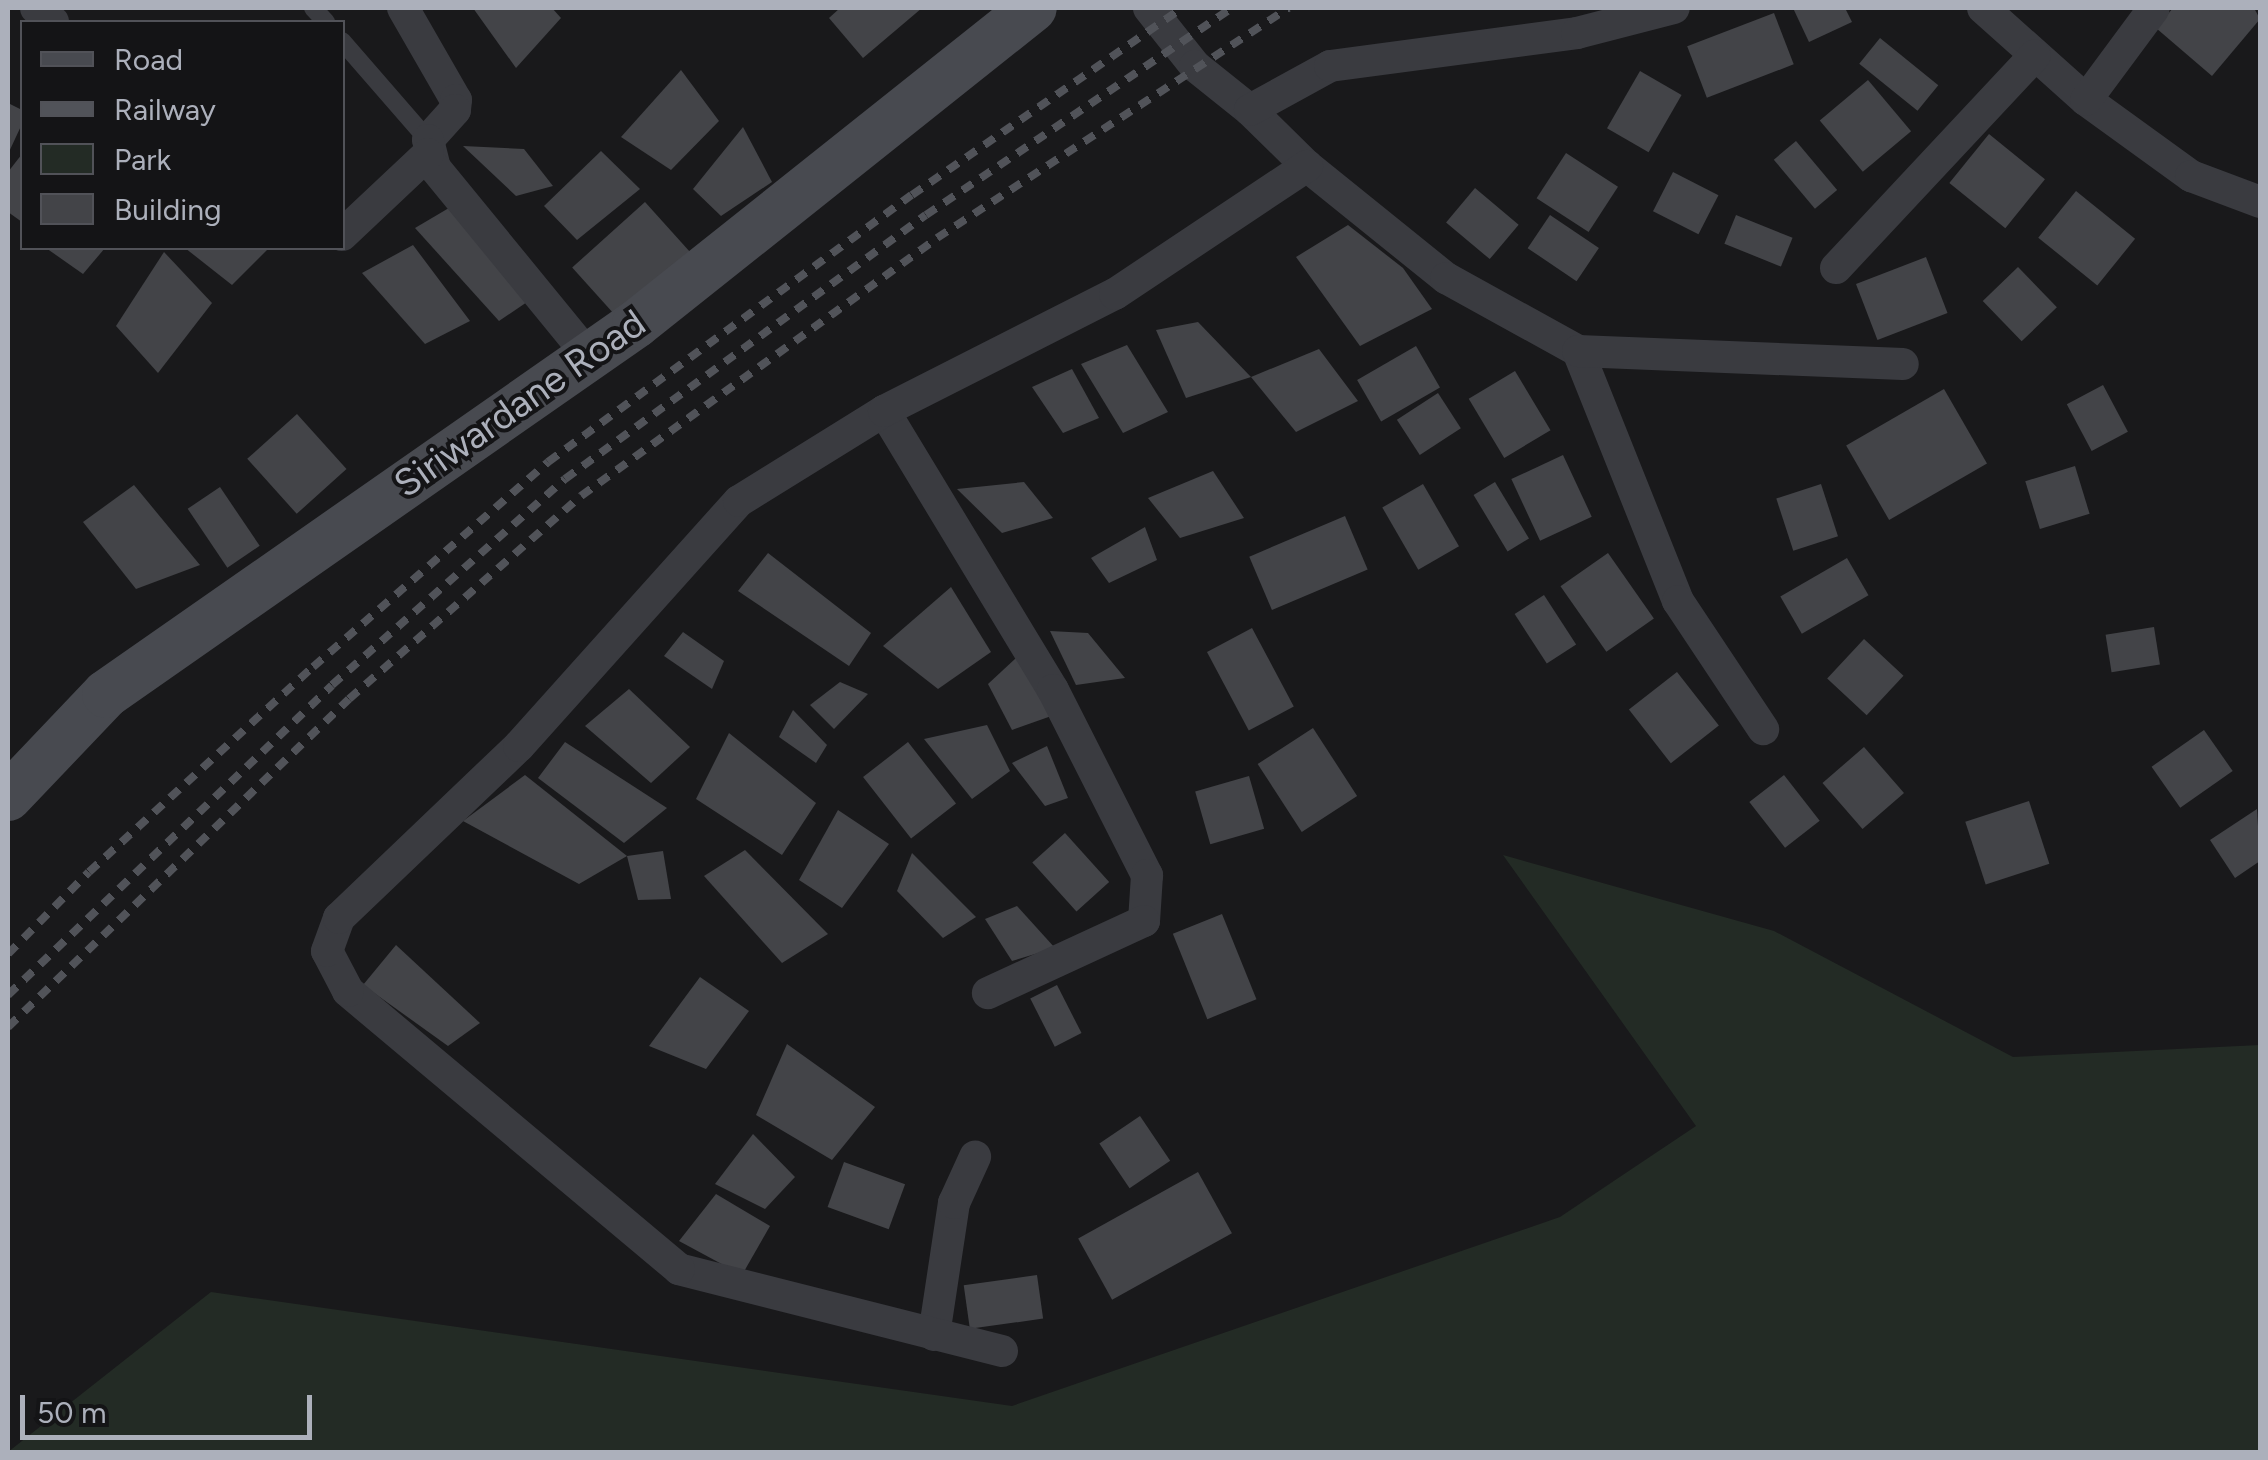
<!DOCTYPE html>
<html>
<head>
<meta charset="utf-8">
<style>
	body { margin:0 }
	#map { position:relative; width:2268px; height:1460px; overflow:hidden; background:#19191b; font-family:Figtree,sans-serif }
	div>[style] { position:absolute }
	.green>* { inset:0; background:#232b25 }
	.building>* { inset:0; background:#434448; transform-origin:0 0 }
	.lane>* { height:18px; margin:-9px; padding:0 9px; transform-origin:9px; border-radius:9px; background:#3a3b40 }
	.street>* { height:32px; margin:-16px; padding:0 16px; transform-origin:16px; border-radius:16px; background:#3a3b40 }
	.secondary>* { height:48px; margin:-24px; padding:0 24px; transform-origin:24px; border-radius:24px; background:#484a50 }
	.rail>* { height:8px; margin-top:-4px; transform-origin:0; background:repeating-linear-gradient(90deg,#515359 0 12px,transparent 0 22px) }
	span { translate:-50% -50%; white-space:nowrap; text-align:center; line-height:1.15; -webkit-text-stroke:8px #141416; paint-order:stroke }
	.street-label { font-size:38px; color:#acb0bb }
	.frame { position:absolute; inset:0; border:10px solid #acb0bb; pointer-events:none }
	.legend { position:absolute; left:20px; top:20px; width:325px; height:230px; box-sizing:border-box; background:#141416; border:2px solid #515258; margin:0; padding:12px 18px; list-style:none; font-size:30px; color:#acb0bb }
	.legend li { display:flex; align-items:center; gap:20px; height:50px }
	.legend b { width:50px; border:2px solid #515258 }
	.scale { position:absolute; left:20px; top:1395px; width:292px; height:45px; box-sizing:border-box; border:5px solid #acb0bb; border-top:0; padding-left:12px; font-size:30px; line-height:35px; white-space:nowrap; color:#acb0bb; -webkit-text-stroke:8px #141416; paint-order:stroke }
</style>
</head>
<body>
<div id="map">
	<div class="green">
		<div style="clip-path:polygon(1503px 855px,1774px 931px,2013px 1057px,2260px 1045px,2260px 1452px,8px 1452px,211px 1292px,1012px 1406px,1560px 1217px,1696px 1126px)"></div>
	</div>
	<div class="building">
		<div style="clip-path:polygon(473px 8px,552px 8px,561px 18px,516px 68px)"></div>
		<div style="clip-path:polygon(840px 8px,922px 8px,863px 58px,829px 18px)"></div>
		<div style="clip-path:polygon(1793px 8px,1845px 8px,1852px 22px,1809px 42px)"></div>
		<div style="clip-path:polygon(2173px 8px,2254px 8px,2260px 19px,2212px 76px,2156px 28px)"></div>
		<div style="left:1774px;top:13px;width:55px;height:93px;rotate:69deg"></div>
		<div style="left:1880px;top:38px;width:75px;height:33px;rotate:39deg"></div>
		<div style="clip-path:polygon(681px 70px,719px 121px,671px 170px,621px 137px)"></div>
		<div style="left:1640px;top:71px;width:48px;height:66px;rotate:30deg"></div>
		<div style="left:1868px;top:80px;width:67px;height:63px;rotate:50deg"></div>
		<div style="clip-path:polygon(8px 103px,22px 110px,22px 124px,8px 154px)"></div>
		<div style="clip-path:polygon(743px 127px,772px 182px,721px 216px,693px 189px)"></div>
		<div style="left:1989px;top:134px;width:72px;height:63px;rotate:39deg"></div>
		<div style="left:1796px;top:141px;width:64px;height:29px;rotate:50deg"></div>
		<div style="clip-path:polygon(463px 146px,524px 149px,553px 186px,516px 196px)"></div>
		<div style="clip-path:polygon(601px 151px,640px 189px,577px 240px,544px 206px)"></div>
		<div style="left:1566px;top:153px;width:62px;height:54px;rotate:33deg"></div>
		<div style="clip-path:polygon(22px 154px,22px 222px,8px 212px,8px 172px)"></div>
		<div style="left:1673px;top:172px;width:51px;height:44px;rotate:27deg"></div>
		<div style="left:1475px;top:188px;width:57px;height:45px;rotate:40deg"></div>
		<div style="left:2076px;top:191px;width:76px;height:60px;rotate:39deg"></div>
		<div style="left:645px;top:202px;width:70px;height:98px;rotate:48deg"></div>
		<div style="clip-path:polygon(454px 205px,530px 300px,499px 321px,415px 228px)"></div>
		<div style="left:1550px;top:215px;width:59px;height:40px;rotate:34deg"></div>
		<div style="left:1736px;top:215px;width:61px;height:31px;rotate:22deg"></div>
		<div style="clip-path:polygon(1348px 225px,1403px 268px,1432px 309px,1360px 346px,1296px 257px)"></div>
		<div style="clip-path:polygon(413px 245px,470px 321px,425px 344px,362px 273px)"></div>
		<div style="clip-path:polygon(46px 248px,105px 248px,83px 274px)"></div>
		<div style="clip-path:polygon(185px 248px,269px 248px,232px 285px)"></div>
		<div style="clip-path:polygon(164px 252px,212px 303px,158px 373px,116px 326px)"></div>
		<div style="left:1926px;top:257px;width:60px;height:75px;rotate:69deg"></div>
		<div style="left:2018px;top:267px;width:56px;height:49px;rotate:46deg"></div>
		<div style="clip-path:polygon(1198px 322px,1251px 377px,1186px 398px,1156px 330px)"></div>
		<div style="clip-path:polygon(1127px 345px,1168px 412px,1123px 433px,1081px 364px)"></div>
		<div style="left:1416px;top:346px;width:48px;height:68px;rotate:60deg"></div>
		<div style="clip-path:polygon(1319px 349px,1358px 401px,1296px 432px,1251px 377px)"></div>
		<div style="clip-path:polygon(1072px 369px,1099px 418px,1063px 433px,1032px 387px)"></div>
		<div style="left:1515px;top:371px;width:69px;height:54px;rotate:59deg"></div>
		<div style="left:2103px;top:385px;width:53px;height:41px;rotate:62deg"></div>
		<div style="left:1944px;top:389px;width:86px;height:113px;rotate:60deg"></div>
		<div style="left:1438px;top:393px;width:42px;height:49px;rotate:57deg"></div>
		<div style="left:297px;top:414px;width:74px;height:67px;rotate:48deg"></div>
		<div style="left:1563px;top:455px;width:68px;height:57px;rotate:65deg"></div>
		<div style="left:2075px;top:466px;width:50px;height:52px;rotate:73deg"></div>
		<div style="clip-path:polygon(1213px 471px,1244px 518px,1180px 538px,1148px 498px)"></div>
		<div style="clip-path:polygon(1024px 482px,1053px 518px,1002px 533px,957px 489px)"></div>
		<div style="left:1495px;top:482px;width:66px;height:25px;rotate:59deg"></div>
		<div style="left:1423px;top:484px;width:72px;height:47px;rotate:60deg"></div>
		<div style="left:1821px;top:484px;width:55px;height:47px;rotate:72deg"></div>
		<div style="clip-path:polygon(134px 485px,200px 565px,136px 589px,83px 522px)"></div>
		<div style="left:220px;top:487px;width:71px;height:39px;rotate:56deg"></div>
		<div style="left:1345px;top:516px;width:58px;height:104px;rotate:67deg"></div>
		<div style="clip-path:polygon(1145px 527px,1157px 560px,1109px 583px,1091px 558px)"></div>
		<div style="clip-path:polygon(768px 553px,871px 633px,849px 666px,738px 591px)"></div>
		<div style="left:1608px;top:553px;width:80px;height:58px;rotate:55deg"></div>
		<div style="left:1847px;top:558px;width:43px;height:77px;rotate:60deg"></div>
		<div style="clip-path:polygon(951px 587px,991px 652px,938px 689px,883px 646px)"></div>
		<div style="left:1544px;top:595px;width:59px;height:35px;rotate:57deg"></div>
		<div style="left:2154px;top:627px;width:38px;height:49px;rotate:81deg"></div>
		<div style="left:1252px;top:628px;width:89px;height:51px;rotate:62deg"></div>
		<div style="clip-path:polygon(1050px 631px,1088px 633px,1125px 678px,1076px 685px)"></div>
		<div style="clip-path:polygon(683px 632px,724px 661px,712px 689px,664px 656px)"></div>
		<div style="left:1864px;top:639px;width:54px;height:54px;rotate:43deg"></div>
		<div style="clip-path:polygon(1016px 658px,1057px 714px,1012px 730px,988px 684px)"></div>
		<div style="left:1677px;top:672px;width:68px;height:61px;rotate:52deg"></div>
		<div style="clip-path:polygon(840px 682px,868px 694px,834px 729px,810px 705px)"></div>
		<div style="clip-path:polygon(629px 689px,690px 747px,651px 783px,585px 726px)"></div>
		<div style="clip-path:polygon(793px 710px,827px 745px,816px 763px,779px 737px)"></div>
		<div style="clip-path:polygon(987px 725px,1010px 771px,972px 799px,924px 739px)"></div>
		<div style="left:1313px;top:728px;width:81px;height:66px;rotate:57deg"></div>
		<div style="left:2204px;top:730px;width:50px;height:64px;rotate:55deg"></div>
		<div style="clip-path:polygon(729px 733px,816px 803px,782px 855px,696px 799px)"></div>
		<div style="clip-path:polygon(565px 742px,667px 808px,624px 843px,538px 778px)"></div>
		<div style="left:908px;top:742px;width:78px;height:57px;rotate:52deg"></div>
		<div style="clip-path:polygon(1047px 746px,1068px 798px,1045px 806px,1012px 763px)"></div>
		<div style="left:1864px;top:747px;width:61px;height:55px;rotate:49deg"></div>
		<div style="clip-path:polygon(525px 775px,627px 856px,579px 884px,463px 821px)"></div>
		<div style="left:1784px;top:775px;width:58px;height:44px;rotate:52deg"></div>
		<div style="left:1249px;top:776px;width:55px;height:56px;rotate:74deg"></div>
		<div style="left:2029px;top:801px;width:66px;height:67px;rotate:72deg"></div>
		<div style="clip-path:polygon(2257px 809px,2260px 861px,2235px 878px,2210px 840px)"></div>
		<div style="clip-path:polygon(838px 810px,889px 844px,842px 908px,799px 880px)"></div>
		<div style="left:1065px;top:833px;width:66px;height:44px;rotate:48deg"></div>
		<div style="clip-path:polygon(745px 850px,828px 934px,782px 963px,704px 876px)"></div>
		<div style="clip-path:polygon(663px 851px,671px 899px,638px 900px,627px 856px)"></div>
		<div style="clip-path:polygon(912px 853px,976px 917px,943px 938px,897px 891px)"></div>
		<div style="clip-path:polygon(1017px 906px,1055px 948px,1012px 961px,985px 919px)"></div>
		<div style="left:1222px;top:914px;width:92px;height:53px;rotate:68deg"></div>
		<div style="clip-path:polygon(396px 945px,480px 1023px,448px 1046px,363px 985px)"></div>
		<div style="clip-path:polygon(700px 977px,749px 1011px,706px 1069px,649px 1046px)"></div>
		<div style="left:1057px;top:985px;width:54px;height:30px;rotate:63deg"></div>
		<div style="clip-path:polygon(787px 1044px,875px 1107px,832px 1160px,756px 1115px)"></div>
		<div style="left:1140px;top:1116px;width:54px;height:49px;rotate:56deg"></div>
		<div style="clip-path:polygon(753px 1134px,795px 1177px,765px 1209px,715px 1184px)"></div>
		<div style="left:844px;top:1162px;width:65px;height:48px;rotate:20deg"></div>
		<div style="left:1198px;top:1172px;width:70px;height:137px;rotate:61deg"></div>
		<div style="clip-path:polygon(716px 1194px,770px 1226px,742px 1275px,679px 1241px)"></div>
		<div style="left:1037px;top:1275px;width:44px;height:74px;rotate:82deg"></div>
	</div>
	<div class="lane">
		<div style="left:313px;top:8px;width:19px;rotate:47deg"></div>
		<div style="left:342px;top:41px;width:131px;rotate:49deg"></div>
	</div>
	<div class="street">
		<div style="left:36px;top:8px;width:22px;rotate:39deg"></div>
		<div style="left:403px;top:8px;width:106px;rotate:60.1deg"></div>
		<div style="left:456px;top:100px;width:10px;rotate:96deg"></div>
		<div style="left:455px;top:110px;width:40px;rotate:132deg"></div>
		<div style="left:428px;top:140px;width:29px;rotate:76deg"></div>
		<div style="left:435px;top:168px;width:242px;rotate:50.7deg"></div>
		<div style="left:1149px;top:8px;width:74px;rotate:51.6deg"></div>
		<div style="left:1195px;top:66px;width:70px;rotate:38.7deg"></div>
		<div style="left:1250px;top:110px;width:80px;rotate:44.5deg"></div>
		<div style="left:1307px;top:166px;width:179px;rotate:38.9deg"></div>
		<div style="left:1446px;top:278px;width:151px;rotate:28.9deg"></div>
		<div style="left:1578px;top:351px;width:269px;rotate:68.2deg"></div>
		<div style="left:1678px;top:601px;width:154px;rotate:56.4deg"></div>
		<div style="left:1983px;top:8px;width:138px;rotate:41.8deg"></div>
		<div style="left:2086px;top:100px;width:130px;rotate:35.9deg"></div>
		<div style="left:2191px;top:176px;width:74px;rotate:20.6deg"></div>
		<div style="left:2086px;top:100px;width:114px;rotate:-53.5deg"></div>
		<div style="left:1250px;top:110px;width:91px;rotate:-28.8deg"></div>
		<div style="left:1330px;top:66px;width:249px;rotate:-7.6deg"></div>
		<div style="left:1577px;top:33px;width:100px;rotate:-14.5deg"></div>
		<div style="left:342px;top:235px;width:118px;rotate:-43.3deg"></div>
		<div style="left:1836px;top:268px;width:291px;rotate:-46.9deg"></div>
		<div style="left:1578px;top:351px;width:325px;rotate:2.3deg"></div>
		<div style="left:884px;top:411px;width:326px;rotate:58.8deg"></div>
		<div style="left:1053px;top:690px;width:208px;rotate:63.1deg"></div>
		<div style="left:1147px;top:875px;width:46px;rotate:93.7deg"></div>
		<div style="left:1144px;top:921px;width:172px;rotate:155.2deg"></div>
		<div style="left:934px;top:1335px;width:134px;rotate:-81.4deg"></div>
		<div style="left:954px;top:1203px;width:51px;rotate:-65.5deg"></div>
		<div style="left:1002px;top:1351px;width:333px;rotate:-165.8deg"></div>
		<div style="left:679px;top:1269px;width:432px;rotate:-140deg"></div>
		<div style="left:348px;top:991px;width:45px;rotate:-117.7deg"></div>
		<div style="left:327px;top:951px;width:35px;rotate:-70deg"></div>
		<div style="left:339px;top:918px;width:249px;rotate:-43.7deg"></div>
		<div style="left:519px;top:746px;width:329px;rotate:-48.1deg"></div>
		<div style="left:739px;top:501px;width:171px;rotate:-31.8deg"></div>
		<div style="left:884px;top:411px;width:259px;rotate:-26.9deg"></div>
		<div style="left:1115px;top:294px;width:231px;rotate:-33.7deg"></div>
	</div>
	<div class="secondary">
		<div style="left:8px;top:797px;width:142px;rotate:-46.4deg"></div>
		<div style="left:106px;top:694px;width:646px;rotate:-34.92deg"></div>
		<div style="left:636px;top:324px;width:507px;rotate:-38.52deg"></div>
	</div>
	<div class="rail">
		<div style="left:8px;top:954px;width:115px;rotate:-45.4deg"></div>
		<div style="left:89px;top:872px;width:304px;rotate:-42.5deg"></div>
		<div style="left:313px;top:667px;width:312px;rotate:-41.1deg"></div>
		<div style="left:548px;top:462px;width:451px;rotate:-36.3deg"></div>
		<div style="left:912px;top:195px;width:328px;rotate:-34.7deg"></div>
		<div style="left:8px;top:995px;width:448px;rotate:-43.7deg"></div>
		<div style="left:332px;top:685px;width:311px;rotate:-41.5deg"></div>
		<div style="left:565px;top:479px;width:447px;rotate:-36.2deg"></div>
		<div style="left:926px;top:215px;width:369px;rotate:-34.1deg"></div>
		<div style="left:8px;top:1027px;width:473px;rotate:-43.9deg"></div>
		<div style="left:349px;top:699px;width:308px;rotate:-41.2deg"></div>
		<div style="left:581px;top:496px;width:440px;rotate:-35.9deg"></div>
		<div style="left:937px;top:238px;width:420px;rotate:-33.2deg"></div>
	</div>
	<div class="street-label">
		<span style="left:520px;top:404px;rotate:-35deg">Siriwardane Road</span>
	</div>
	<div class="frame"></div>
	<ul class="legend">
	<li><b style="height:12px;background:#484a50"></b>Road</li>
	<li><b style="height:12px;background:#515359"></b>Railway</li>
	<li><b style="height:28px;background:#232b25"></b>Park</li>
	<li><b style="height:28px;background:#434448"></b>Building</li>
	</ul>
	<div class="scale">50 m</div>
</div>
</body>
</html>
